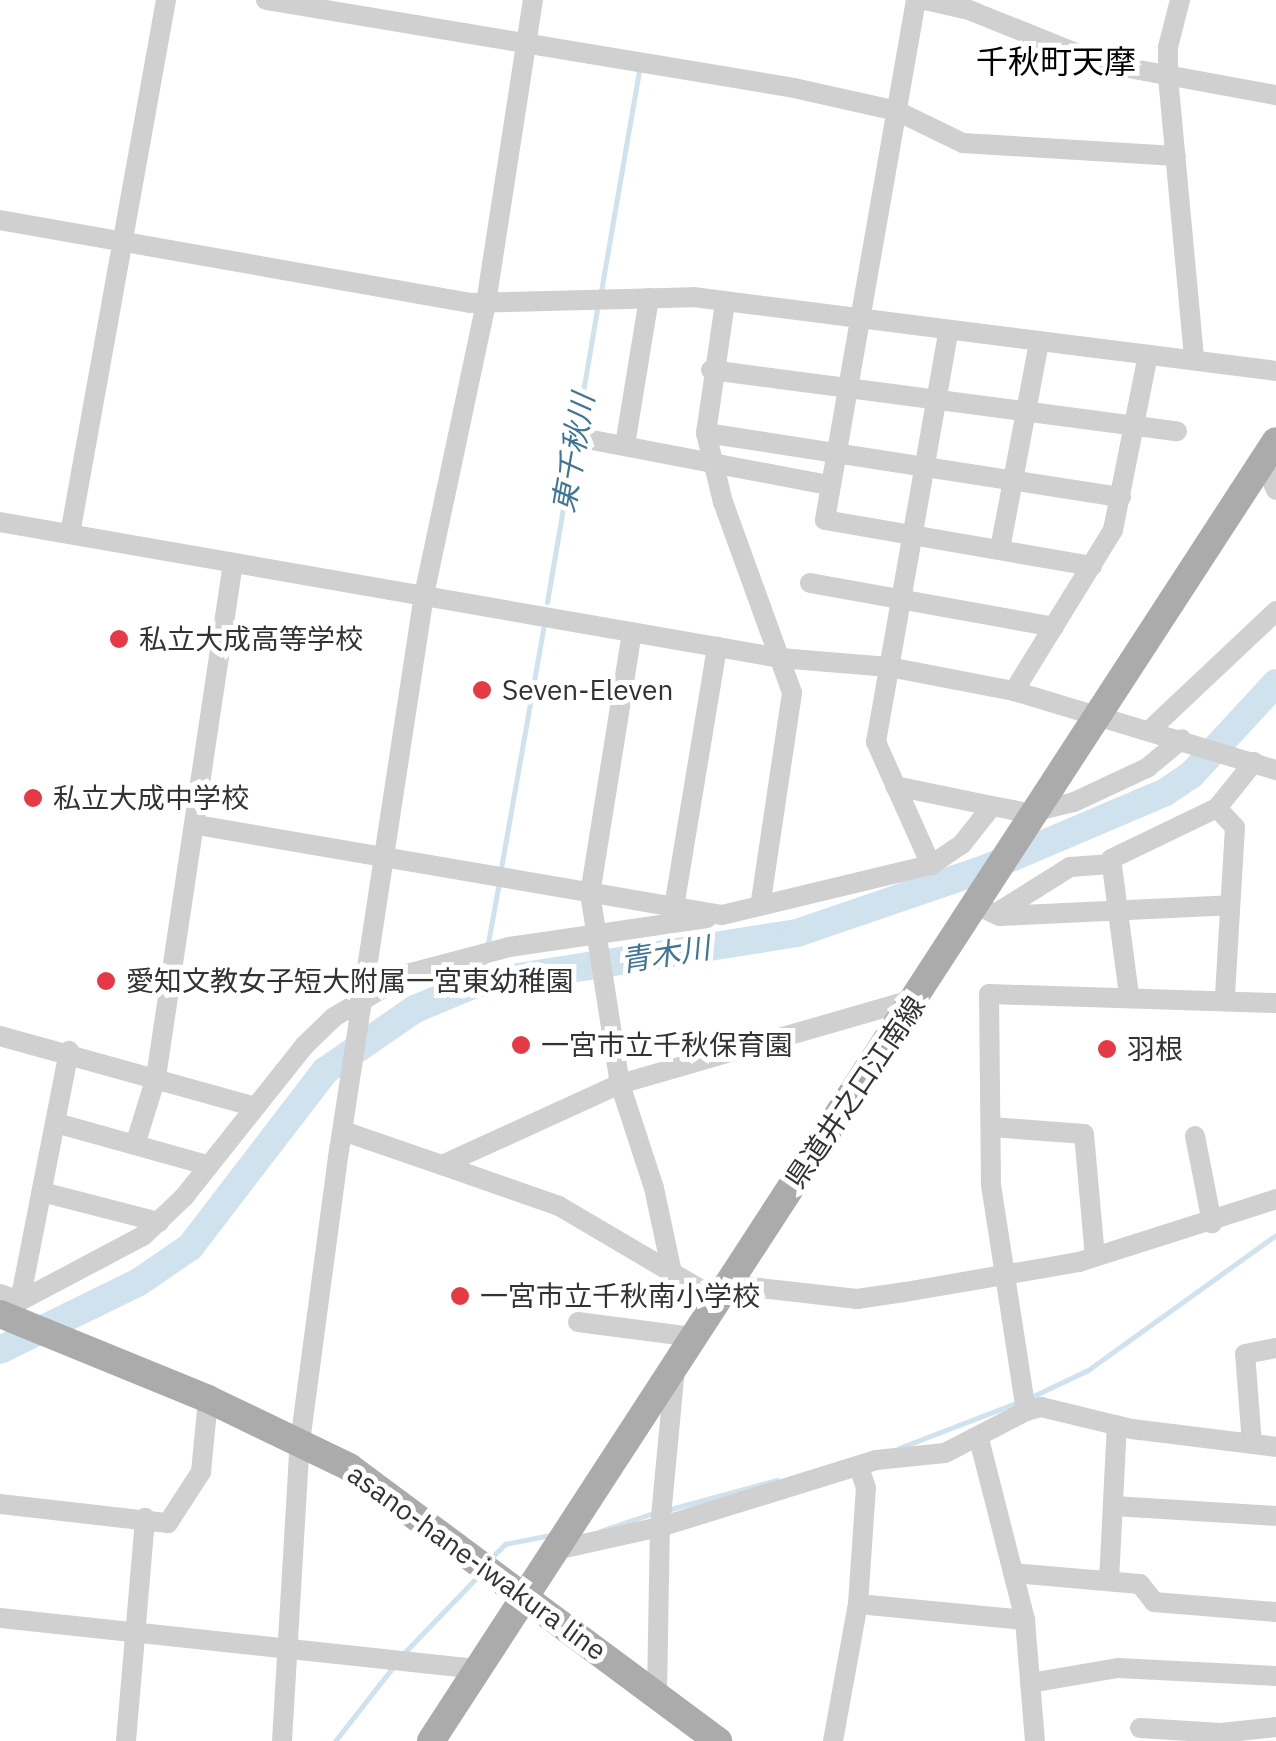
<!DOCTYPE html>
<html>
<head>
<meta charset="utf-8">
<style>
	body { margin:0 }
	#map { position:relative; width:1276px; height:1741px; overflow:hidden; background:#fff; font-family:"IBM Plex Sans","Noto Sans JP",sans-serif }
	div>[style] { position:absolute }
	.stream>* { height:5px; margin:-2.5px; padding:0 2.5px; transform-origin:2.5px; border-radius:2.5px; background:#cfe2ee }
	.river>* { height:28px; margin:-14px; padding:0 14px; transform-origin:14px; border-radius:14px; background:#cfe2ee }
	.minor>* { height:20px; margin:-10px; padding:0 10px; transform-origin:10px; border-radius:10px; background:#d0d0d0 }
	.major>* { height:28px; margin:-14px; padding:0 14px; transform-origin:14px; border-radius:14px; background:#ababab }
	.dots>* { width:28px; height:28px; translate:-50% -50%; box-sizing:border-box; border:5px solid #fff; border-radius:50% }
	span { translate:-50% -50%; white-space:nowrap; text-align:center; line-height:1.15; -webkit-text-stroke:10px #fff; paint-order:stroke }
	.poi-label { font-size:28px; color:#333 }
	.left { translate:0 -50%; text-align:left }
	.street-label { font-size:28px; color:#333 }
	.water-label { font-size:30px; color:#3f7597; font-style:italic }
	.quarter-label { font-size:32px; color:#000 }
</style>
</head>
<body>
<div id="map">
	<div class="stream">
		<div style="left:601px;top:291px;width:222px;rotate:-80.2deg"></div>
		<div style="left:547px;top:602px;width:301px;rotate:-80.3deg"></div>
		<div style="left:501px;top:868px;width:243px;rotate:-80deg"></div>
		<div style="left:488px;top:943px;width:62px;rotate:-79.8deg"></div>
		<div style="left:475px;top:984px;width:28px;rotate:-67deg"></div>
		<div style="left:1029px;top:1398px;width:65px;rotate:-25.4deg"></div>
		<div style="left:1088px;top:1370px;width:231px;rotate:-35.7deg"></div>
		<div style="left:899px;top:1448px;width:129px;rotate:-21deg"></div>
		<div style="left:667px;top:1510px;width:114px;rotate:-15.3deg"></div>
		<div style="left:600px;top:1531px;width:59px;rotate:-18.7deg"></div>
		<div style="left:491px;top:1558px;width:20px;rotate:-45deg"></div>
		<div style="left:505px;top:1544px;width:46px;rotate:-11.3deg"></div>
		<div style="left:403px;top:1654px;width:110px;rotate:-46.1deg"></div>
		<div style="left:335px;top:1741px;width:94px;rotate:-51.9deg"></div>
	</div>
	<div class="river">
		<div style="left:0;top:1350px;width:155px;rotate:-26.1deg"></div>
		<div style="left:139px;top:1282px;width:62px;rotate:-34.5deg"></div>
		<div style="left:190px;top:1247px;width:222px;rotate:-52.5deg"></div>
		<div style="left:325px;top:1071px;width:109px;rotate:-34.6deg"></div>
		<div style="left:415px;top:1009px;width:65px;rotate:-22.6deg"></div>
		<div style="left:475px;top:984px;width:326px;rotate:-9deg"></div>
		<div style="left:797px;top:933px;width:201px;rotate:-18.9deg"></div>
		<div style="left:987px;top:868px;width:192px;rotate:-23deg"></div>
		<div style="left:1164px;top:793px;width:32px;rotate:-34deg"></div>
		<div style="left:1191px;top:775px;width:125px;rotate:-47.3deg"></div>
	</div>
	<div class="minor">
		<div style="left:266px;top:0;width:535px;rotate:9.46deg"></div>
		<div style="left:794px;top:88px;width:106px;rotate:12.6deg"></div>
		<div style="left:897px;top:111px;width:73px;rotate:25.9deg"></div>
		<div style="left:963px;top:143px;width:213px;rotate:3.5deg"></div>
		<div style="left:916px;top:0;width:528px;rotate:99.93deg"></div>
		<div style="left:825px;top:520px;width:271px;rotate:9.8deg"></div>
		<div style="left:925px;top:0;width:45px;rotate:12.8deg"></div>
		<div style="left:969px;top:10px;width:142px;rotate:21.9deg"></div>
		<div style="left:1101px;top:63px;width:178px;rotate:10.4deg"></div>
		<div style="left:1180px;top:0;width:49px;rotate:104.3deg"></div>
		<div style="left:1168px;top:47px;width:30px;rotate:90deg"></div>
		<div style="left:1168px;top:77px;width:283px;rotate:84.7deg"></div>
		<div style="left:0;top:220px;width:477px;rotate:10deg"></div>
		<div style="left:470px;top:303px;width:223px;rotate:-1.5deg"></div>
		<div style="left:693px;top:297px;width:588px;rotate:7.23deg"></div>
		<div style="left:725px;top:303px;width:131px;rotate:98.3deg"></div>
		<div style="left:706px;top:433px;width:71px;rotate:76.2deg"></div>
		<div style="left:723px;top:502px;width:203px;rotate:70.1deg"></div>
		<div style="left:792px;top:693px;width:215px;rotate:98.5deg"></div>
		<div style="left:711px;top:370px;width:470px;rotate:7.5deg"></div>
		<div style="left:706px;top:433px;width:420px;rotate:8.8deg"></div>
		<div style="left:592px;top:440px;width:241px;rotate:10.8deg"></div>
		<div style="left:625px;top:445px;width:149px;rotate:-80.7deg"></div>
		<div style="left:1264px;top:462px;width:30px;rotate:67deg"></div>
		<div style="left:0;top:522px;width:792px;rotate:9.89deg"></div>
		<div style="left:780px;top:658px;width:109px;rotate:4.7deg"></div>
		<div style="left:889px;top:667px;width:127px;rotate:10.9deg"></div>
		<div style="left:1014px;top:691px;width:274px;rotate:16.8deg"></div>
		<div style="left:70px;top:534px;width:543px;rotate:-79.81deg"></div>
		<div style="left:1000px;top:549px;width:211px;rotate:-79.3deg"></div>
		<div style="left:810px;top:583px;width:248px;rotate:10.2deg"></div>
		<div style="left:632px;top:632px;width:264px;rotate:99.1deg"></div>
		<div style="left:590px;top:893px;width:193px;rotate:81.1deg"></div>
		<div style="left:620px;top:1084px;width:109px;rotate:71.9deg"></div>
		<div style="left:654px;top:1188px;width:87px;rotate:78deg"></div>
		<div style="left:1014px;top:691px;width:189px;rotate:-58.4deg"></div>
		<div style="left:1113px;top:530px;width:178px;rotate:-78.7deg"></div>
		<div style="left:1151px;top:729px;width:172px;rotate:-43.3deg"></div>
		<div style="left:895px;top:786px;width:99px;rotate:11.7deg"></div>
		<div style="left:1217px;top:808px;width:59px;rotate:-51.2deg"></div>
		<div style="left:197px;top:825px;width:533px;rotate:9.73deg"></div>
		<div style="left:722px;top:915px;width:215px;rotate:-13.5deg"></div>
		<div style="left:931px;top:865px;width:37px;rotate:-34deg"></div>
		<div style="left:962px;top:844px;width:48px;rotate:-51.7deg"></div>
		<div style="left:992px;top:806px;width:37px;rotate:11deg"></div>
		<div style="left:1028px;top:813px;width:47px;rotate:-13.4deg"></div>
		<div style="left:1074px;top:802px;width:81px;rotate:-25deg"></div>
		<div style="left:1147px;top:768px;width:45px;rotate:-39.6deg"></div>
		<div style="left:931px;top:865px;width:135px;rotate:-114.1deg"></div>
		<div style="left:876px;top:742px;width:415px;rotate:-80deg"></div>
		<div style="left:976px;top:905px;width:26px;rotate:25deg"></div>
		<div style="left:1000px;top:916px;width:230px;rotate:-2.7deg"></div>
		<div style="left:674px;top:907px;width:264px;rotate:-80.6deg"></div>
		<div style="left:995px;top:914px;width:89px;rotate:-32.1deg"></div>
		<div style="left:1070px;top:867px;width:41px;rotate:-4.2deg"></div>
		<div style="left:1129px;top:995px;width:137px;rotate:-97.5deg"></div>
		<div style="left:1111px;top:859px;width:118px;rotate:-25.7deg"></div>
		<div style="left:1217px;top:808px;width:26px;rotate:47deg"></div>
		<div style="left:1235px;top:827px;width:170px;rotate:93.4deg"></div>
		<div style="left:0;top:1036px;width:262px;rotate:15.5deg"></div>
		<div style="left:56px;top:1123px;width:156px;rotate:15.6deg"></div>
		<div style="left:992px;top:1127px;width:92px;rotate:4.4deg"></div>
		<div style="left:1084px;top:1134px;width:123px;rotate:84.9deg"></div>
		<div style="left:343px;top:1131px;width:105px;rotate:19deg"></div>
		<div style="left:442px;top:1165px;width:196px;rotate:-24.5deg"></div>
		<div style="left:620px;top:1084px;width:307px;rotate:-16.1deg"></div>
		<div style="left:1195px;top:1136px;width:89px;rotate:78.9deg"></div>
		<div style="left:135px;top:1145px;width:71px;rotate:-72.8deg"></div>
		<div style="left:156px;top:1077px;width:520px;rotate:-81.48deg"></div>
		<div style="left:442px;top:1165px;width:124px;rotate:19.3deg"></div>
		<div style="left:559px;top:1206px;width:183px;rotate:30.5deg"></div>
		<div style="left:42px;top:1192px;width:121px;rotate:14.4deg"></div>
		<div style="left:725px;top:1284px;width:133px;rotate:6.5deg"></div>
		<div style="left:857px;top:1299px;width:49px;rotate:-8.3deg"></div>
		<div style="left:905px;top:1292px;width:177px;rotate:-9.8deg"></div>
		<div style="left:1079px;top:1262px;width:207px;rotate:-17.7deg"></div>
		<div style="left:0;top:1294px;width:21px;rotate:19deg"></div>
		<div style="left:20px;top:1301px;width:139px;rotate:-27.9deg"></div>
		<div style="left:143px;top:1236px;width:57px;rotate:-43.6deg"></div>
		<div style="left:184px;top:1197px;width:194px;rotate:-51.5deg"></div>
		<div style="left:305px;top:1045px;width:40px;rotate:-44deg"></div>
		<div style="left:334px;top:1017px;width:85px;rotate:-30.5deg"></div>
		<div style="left:407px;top:974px;width:106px;rotate:-14.8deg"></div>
		<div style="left:509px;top:947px;width:200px;rotate:-8.3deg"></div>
		<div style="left:20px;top:1301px;width:255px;rotate:-78.9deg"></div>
		<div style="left:578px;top:1322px;width:117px;rotate:7.4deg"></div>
		<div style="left:1026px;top:1411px;width:16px;rotate:-15deg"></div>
		<div style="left:1041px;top:1407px;width:94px;rotate:13.6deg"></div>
		<div style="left:1132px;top:1429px;width:145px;rotate:7.1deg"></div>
		<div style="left:979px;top:1439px;width:187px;rotate:75.7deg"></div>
		<div style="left:1025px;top:1620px;width:121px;rotate:85.3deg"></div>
		<div style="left:1252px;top:1444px;width:90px;rotate:-94.4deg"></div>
		<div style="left:1245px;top:1354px;width:32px;rotate:-11deg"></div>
		<div style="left:0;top:1504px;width:169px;rotate:6.5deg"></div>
		<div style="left:168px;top:1523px;width:61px;rotate:-57.1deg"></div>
		<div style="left:201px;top:1472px;width:73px;rotate:-84.5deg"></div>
		<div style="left:1114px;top:1506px;width:162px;rotate:3.5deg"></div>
		<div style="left:556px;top:1550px;width:107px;rotate:-12.5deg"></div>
		<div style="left:660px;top:1527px;width:226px;rotate:-17.2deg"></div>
		<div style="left:876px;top:1460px;width:69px;rotate:-5.8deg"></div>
		<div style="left:945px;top:1453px;width:91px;rotate:-27.4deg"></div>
		<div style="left:1026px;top:1411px;width:230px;rotate:-98.8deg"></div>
		<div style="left:991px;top:1184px;width:190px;rotate:-90.6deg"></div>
		<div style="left:989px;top:994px;width:287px;rotate:1.8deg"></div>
		<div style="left:1013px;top:1573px;width:127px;rotate:5deg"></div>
		<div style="left:1140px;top:1584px;width:23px;rotate:52deg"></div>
		<div style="left:1154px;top:1602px;width:122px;rotate:4.7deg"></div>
		<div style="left:1109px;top:1581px;width:156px;rotate:-87.1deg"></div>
		<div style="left:858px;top:1604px;width:116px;rotate:-86.1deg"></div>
		<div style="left:866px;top:1488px;width:20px;rotate:-108deg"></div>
		<div style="left:0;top:1618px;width:483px;rotate:6.1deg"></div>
		<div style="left:1030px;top:1683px;width:89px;rotate:-9.7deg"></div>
		<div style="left:1118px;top:1668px;width:158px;rotate:2.9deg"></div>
		<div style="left:657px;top:1694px;width:167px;rotate:-89deg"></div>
		<div style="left:660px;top:1527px;width:159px;rotate:-84.6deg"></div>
		<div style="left:1140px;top:1728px;width:81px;rotate:3.5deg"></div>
		<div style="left:1221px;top:1733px;width:55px;rotate:-6.2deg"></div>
		<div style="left:126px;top:1741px;width:224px;rotate:-85.1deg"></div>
		<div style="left:282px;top:1741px;width:300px;rotate:-86.6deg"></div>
		<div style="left:300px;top:1442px;width:294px;rotate:-82.4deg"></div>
		<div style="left:339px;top:1151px;width:562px;rotate:-81.31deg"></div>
		<div style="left:424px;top:595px;width:299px;rotate:-78deg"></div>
		<div style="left:486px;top:303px;width:307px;rotate:-81.2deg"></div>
		<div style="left:833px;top:1741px;width:139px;rotate:-79.7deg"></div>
		<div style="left:858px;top:1604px;width:168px;rotate:5.5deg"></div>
	</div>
	<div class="major">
		<div style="left:0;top:1314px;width:225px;rotate:22.2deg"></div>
		<div style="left:208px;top:1399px;width:157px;rotate:25.7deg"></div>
		<div style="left:349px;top:1467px;width:460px;rotate:36.6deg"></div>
		<div style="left:431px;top:1741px;width:1550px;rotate:-56.98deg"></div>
	</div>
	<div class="dots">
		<div style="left:119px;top:639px;background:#e63946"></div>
		<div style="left:482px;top:690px;background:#e63946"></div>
		<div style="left:33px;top:798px;background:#e63946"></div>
		<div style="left:106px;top:981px;background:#e63946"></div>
		<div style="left:521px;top:1045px;background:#e63946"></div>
		<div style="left:1107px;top:1049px;background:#e63946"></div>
		<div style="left:460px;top:1296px;background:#e63946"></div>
	</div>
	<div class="poi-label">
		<span class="left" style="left:139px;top:639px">私立大成高等学校</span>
		<span class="left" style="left:502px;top:690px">Seven-Eleven</span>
		<span class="left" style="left:53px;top:798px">私立大成中学校</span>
		<span class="left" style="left:126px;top:981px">愛知文教女子短大附属一宮東幼稚園</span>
		<span class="left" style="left:541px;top:1045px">一宮市立千秋保育園</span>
		<span class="left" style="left:1127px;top:1049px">羽根</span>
		<span class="left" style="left:480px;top:1296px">一宮市立千秋南小学校</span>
	</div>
	<div class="street-label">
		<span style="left:855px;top:1092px;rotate:-56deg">県道井之口江南線</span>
		<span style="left:477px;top:1562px;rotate:36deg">asano-hane-iwakura line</span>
	</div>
	<div class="water-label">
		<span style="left:573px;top:453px;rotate:-80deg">東千秋川</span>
		<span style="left:665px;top:954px;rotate:-9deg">青木川</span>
	</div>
	<div class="quarter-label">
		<span style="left:1056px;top:61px">千秋町天摩</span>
	</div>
</div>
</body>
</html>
